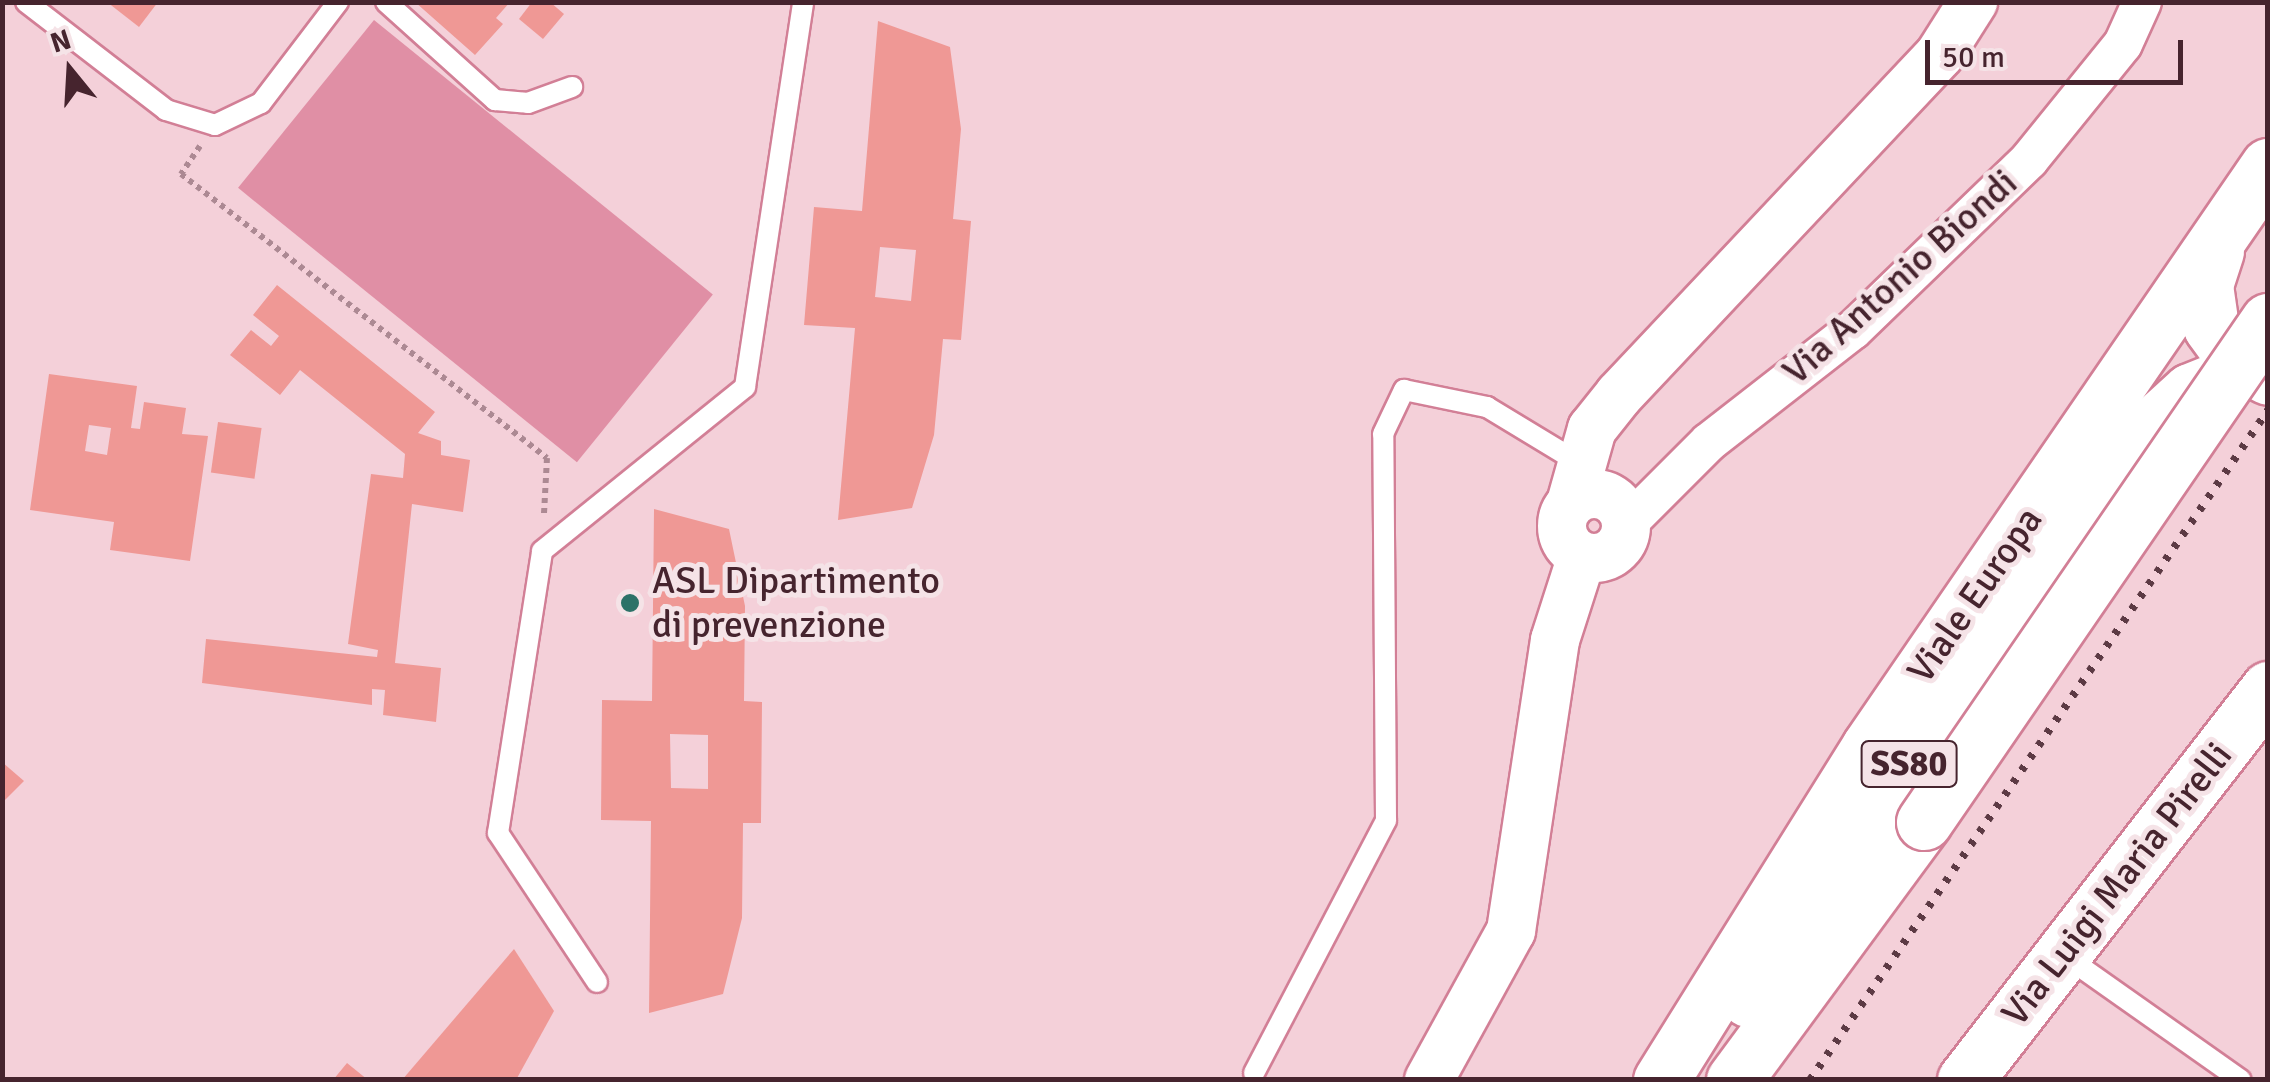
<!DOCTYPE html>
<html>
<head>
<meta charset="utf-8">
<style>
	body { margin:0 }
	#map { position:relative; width:2270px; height:1082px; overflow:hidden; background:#f4d0d9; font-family:Signika,sans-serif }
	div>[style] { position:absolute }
	.green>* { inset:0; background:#e08fa5; transform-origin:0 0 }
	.building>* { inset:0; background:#ef9895; transform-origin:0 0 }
	.path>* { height:6px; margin-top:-3px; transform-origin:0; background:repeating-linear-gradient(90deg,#ac8993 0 5px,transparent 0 10px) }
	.roads { filter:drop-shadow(2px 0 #d27f96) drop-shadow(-2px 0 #d27f96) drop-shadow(0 2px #d27f96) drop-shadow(0 -2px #d27f96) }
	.service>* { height:20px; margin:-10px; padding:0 10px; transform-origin:10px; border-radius:10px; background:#fff }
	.minor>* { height:38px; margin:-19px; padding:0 19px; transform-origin:19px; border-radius:19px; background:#fff }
	.tertiary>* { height:48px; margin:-24px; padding:0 24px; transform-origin:24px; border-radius:24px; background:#fff }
	.tertiary>.ring { margin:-24px; padding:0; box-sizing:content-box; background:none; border:48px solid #fff; border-radius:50% }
	.primary>* { height:55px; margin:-27.5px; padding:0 27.5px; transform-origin:27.5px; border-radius:27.5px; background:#fff }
	.rail>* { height:8px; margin-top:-4px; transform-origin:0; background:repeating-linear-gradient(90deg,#5c3a44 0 5px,transparent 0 15px) }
	.bridges { filter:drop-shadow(2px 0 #d27f96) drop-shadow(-2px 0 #d27f96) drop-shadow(0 2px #d27f96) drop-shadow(0 -2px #d27f96) }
	.primary-bridge>* { height:55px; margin:-27.5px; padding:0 27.5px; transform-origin:27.5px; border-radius:27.5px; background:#fff }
	.dots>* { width:28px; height:28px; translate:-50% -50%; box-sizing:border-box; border:5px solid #f5e3e7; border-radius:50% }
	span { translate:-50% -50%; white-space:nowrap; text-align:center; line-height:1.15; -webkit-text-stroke:10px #f5e3e7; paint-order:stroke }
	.shield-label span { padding:2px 8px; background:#f5e3e7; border:2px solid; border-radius:8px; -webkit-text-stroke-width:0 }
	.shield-label { font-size:35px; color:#46242e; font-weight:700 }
	.street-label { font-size:38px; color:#46242e }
	.poi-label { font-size:38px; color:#46242e }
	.left { translate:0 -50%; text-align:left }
	.frame { position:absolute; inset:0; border:5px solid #46242e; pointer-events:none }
	.north { position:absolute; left:20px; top:20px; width:100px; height:100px; -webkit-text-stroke:8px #f5e3e7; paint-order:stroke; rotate:342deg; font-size:28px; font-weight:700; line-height:40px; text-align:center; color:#46242e }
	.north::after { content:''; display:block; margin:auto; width:35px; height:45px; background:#46242e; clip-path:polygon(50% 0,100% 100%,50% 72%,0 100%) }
	.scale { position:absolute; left:1925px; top:40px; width:258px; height:45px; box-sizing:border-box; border:5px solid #46242e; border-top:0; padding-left:12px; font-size:30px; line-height:35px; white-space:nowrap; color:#46242e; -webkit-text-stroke:8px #f5e3e7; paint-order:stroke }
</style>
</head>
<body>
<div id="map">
	<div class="green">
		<div style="left:374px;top:20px;width:436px;height:216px;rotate:39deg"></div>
	</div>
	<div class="building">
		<div style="clip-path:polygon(107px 2px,158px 2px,139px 27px)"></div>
		<div style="clip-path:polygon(415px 2px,510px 2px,496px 18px,503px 24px,475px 55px)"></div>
		<div style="clip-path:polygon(532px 2px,550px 2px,564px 14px,543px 39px,519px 19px)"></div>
		<div style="clip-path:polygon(evenodd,878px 21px,950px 47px,961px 129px,953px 219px,971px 221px,961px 340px,943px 339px,934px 435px,912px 508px,838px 520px,855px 328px,804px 325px,814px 207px,862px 211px,878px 21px,880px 247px,916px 250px,911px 301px,875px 297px,880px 247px)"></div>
		<div style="clip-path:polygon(277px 285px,435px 412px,418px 433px,441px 441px,441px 455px,470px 460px,463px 512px,412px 504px,395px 663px,441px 668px,436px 722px,383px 715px,385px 690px,372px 689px,372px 705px,202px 683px,206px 639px,377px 657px,378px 650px,348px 644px,371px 474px,403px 478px,405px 454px,300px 370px,280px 395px,230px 355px,251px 330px,271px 346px,279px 336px,253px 315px)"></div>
		<div style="clip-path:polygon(evenodd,49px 374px,137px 386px,131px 428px,140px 429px,144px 402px,186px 408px,182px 434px,208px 436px,190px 561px,110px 550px,114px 522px,30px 510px,49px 374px,89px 425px,111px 428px,107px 455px,85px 451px,89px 425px)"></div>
		<div style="left:218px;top:422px;width:44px;height:51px;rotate:8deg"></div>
		<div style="clip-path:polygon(evenodd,654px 509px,729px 529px,745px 606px,744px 701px,762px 702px,761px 823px,743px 823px,742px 918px,723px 994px,649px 1013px,651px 821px,601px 820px,602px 700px,652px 701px,654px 509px,670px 734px,708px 735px,708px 789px,671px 788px,670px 734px)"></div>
		<div style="clip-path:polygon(2px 762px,24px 781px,2px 803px)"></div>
		<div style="clip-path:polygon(514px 949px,554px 1011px,516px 1080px,402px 1080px)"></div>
		<div style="clip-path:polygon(347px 1063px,368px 1080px,333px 1080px)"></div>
	</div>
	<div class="path">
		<div style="left:200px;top:146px;width:34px;rotate:124deg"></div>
		<div style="left:181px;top:174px;width:463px;rotate:37.8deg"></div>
		<div style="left:547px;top:458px;width:56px;rotate:93.1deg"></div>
	</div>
	<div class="roads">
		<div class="service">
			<div style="left:26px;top:2px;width:177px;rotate:37.6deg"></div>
			<div style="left:166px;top:110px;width:51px;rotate:17deg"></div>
			<div style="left:215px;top:125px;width:51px;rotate:-25.6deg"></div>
			<div style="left:261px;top:103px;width:127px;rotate:-52.7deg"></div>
			<div style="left:386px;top:2px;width:147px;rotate:42deg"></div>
			<div style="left:495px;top:100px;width:33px;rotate:5deg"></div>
			<div style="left:528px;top:103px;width:47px;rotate:-20deg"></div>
			<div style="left:2065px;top:956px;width:215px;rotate:35.2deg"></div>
			<div style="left:597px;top:982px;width:179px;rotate:-123.6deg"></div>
			<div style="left:498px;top:833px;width:285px;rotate:-81.1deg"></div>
			<div style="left:542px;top:551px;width:261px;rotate:-38.9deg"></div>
			<div style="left:745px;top:387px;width:389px;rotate:-81.4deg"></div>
			<div style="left:1254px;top:1073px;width:285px;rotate:-62.4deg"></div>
			<div style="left:1386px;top:820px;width:386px;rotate:-90.4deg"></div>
			<div style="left:1383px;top:434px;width:49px;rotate:-64.5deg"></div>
			<div style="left:1404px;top:390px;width:85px;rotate:11.6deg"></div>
			<div style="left:1487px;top:407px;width:110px;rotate:31.2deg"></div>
		</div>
		<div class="minor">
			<div style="left:1626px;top:525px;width:117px;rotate:-45deg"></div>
			<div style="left:1709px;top:442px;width:182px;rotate:-37.9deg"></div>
			<div style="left:1853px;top:330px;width:245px;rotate:-44deg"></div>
			<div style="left:2029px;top:160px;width:149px;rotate:-51deg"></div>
			<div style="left:2123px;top:44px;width:46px;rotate:-65.7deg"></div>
		</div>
		<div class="tertiary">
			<div class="ring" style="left:1562px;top:494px;width:16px;height:16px"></div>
			<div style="left:1571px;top:503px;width:77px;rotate:-74.2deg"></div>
			<div style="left:1592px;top:429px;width:43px;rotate:-51.5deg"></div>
			<div style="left:1619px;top:395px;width:468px;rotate:-46.7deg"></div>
			<div style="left:1940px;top:54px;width:62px;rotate:-57.6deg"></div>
			<div style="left:1429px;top:1080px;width:170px;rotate:-61.2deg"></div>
			<div style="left:1511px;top:931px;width:294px;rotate:-81.4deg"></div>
			<div style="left:1555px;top:640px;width:88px;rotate:-72.2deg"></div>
		</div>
		<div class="primary">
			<div style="left:2216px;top:251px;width:36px;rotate:108deg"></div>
			<div style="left:2205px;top:285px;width:42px;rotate:81.9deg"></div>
			<div style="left:2211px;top:327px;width:41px;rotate:54deg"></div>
			<div style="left:2235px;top:360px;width:37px;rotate:27deg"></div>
			<div style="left:1748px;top:999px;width:667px;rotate:-55.5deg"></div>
			<div style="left:2126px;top:449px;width:86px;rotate:-42.2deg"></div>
			<div style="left:2190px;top:391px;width:61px;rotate:-22deg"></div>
			<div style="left:1661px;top:1080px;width:393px;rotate:-58deg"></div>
			<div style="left:1869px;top:747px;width:705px;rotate:-55.52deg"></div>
			<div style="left:1734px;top:1080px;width:320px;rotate:-53.6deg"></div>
			<div style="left:1965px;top:1080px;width:495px;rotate:-52.2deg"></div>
		</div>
	</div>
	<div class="rail">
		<div style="left:1810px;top:1080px;width:812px;rotate:-55.64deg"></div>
	</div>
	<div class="bridges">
		<div class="primary-bridge">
			<div style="left:1924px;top:822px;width:608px;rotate:-55.53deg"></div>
		</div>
	</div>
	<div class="dots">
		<div style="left:630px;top:603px;background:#2c7268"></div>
	</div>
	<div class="shield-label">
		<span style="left:1909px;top:764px">SS80</span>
	</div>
	<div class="street-label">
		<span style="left:1900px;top:277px;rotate:-42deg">Via Antonio Biondi</span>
		<span style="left:1975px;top:595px;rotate:-55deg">Viale Europa</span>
		<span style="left:2117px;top:884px;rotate:-52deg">Via Luigi Maria Pirelli</span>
	</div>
	<div class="poi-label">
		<span class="left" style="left:652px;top:603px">ASL Dipartimento<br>di prevenzione</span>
	</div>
	<div class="frame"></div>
	<div class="north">N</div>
	<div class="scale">50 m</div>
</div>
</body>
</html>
